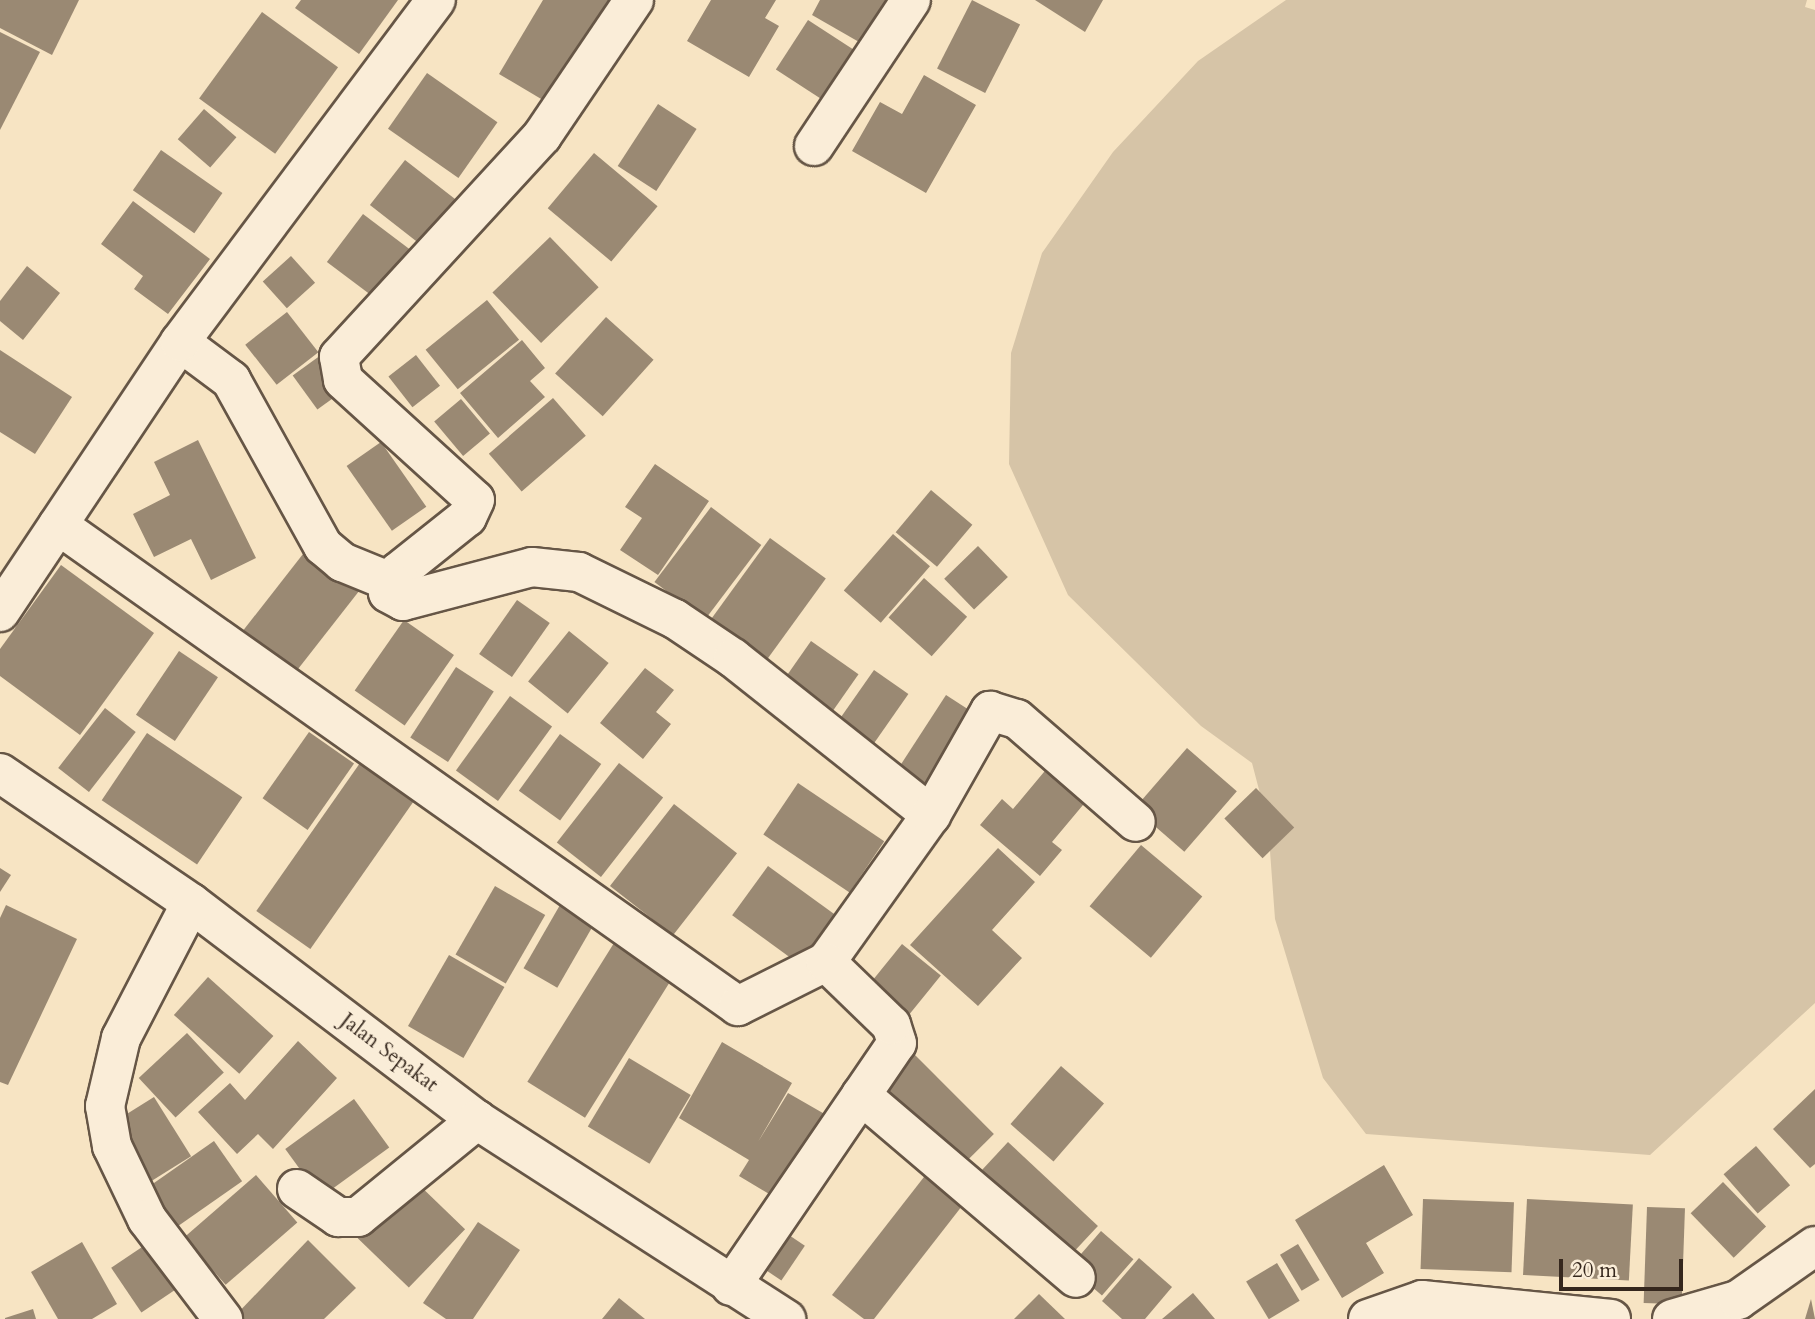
<!DOCTYPE html>
<html>
<head>
<meta charset="utf-8">
<style>
	body { margin:0 }
	#map { position:relative; width:1815px; height:1319px; overflow:hidden; background:#f7e4c3; font-family:Cardo,serif }
	div>[style] { position:absolute }
	.green>* { inset:0; background:#d6c4a7 }
	.building>* { inset:0; background:#9a8973; transform-origin:0 0 }
	.roads { filter:drop-shadow(2px 0 #665646) drop-shadow(-2px 0 #665646) drop-shadow(0 2px #665646) drop-shadow(0 -2px #665646) }
	.street>* { height:38px; margin:-19px; padding:0 19px; transform-origin:19px; border-radius:19px; background:#faedd8 }
	span { translate:-50% -50%; white-space:nowrap; text-align:center; line-height:1.15; -webkit-text-stroke:7px #faedd8; paint-order:stroke }
	.street-label { font-size:21px; color:#35271d }
	.scale { position:absolute; left:1559px; top:1259px; width:124px; height:32px; box-sizing:border-box; border:4px solid #35271d; border-top:0; padding-left:9px; font-size:21px; line-height:24px; white-space:nowrap; color:#35271d; -webkit-text-stroke:5px #faedd8; paint-order:stroke }
</style>
</head>
<body>
<div id="map">
	<div class="green">
		<div style="clip-path:polygon(1286px 0,1807px 0,1805px 7px,1815px 10px,1815px 1003px,1650px 1155px,1366px 1134px,1323px 1078px,1275px 919px,1268px 824px,1252px 763px,1201px 726px,1068px 595px,1009px 464px,1011px 353px,1042px 253px,1113px 152px,1198px 61px)"></div>
	</div>
	<div class="building">
		<div style="clip-path:polygon(0 0,79px 0,52px 55px,0 28px)"></div>
		<div style="clip-path:polygon(301px 0,398px 0,359px 54px,295px 8px)"></div>
		<div style="clip-path:polygon(543px 0,614px 0,558px 109px,499px 74px)"></div>
		<div style="clip-path:polygon(711px 0,776px 0,765px 18px,779px 26px,749px 77px,687px 41px)"></div>
		<div style="clip-path:polygon(820px 0,901px 0,873px 50px,812px 15px)"></div>
		<div style="left:972px;top:0;width:54px;height:77px;rotate:27deg"></div>
		<div style="clip-path:polygon(1035px 0,1103px 0,1085px 32px)"></div>
		<div style="left:262px;top:12px;width:94px;height:107px;rotate:36deg"></div>
		<div style="left:808px;top:20px;width:61px;height:59px;rotate:33deg"></div>
		<div style="clip-path:polygon(0 32px,40px 52px,0 130px)"></div>
		<div style="left:427px;top:73px;width:86px;height:68px;rotate:35deg"></div>
		<div style="clip-path:polygon(924px 75px,976px 105px,926px 193px,852px 151px,880px 102px,902px 114px)"></div>
		<div style="left:658px;top:104px;width:46px;height:74px;rotate:33deg"></div>
		<div style="left:204px;top:109px;width:43px;height:40px;rotate:41deg"></div>
		<div style="left:161px;top:150px;width:75px;height:49px;rotate:35deg"></div>
		<div style="left:594px;top:153px;width:83px;height:72px;rotate:40deg"></div>
		<div style="left:405px;top:160px;width:72px;height:57px;rotate:38deg"></div>
		<div style="clip-path:polygon(133px 201px,210px 259px,168px 314px,134px 289px,143px 276px,101px 244px)"></div>
		<div style="left:363px;top:214px;width:63px;height:60px;rotate:37deg"></div>
		<div style="left:550px;top:237px;width:70px;height:80px;rotate:46deg"></div>
		<div style="left:291px;top:256px;width:36px;height:38px;rotate:48deg"></div>
		<div style="clip-path:polygon(27px 266px,60px 293px,23px 340px,0 321px,0 301px)"></div>
		<div style="left:487px;top:300px;width:51px;height:79px;rotate:51deg"></div>
		<div style="left:287px;top:312px;width:51px;height:53px;rotate:52deg"></div>
		<div style="left:606px;top:317px;width:64px;height:76px;rotate:42deg"></div>
		<div style="clip-path:polygon(522px 340px,545px 368px,530px 381px,545px 397px,498px 438px,460px 393px)"></div>
		<div style="clip-path:polygon(0 350px,72px 397px,35px 454px,0 432px)"></div>
		<div style="left:321px;top:355px;width:42px;height:35px;rotate:54deg"></div>
		<div style="left:416px;top:355px;width:39px;height:35px;rotate:52deg"></div>
		<div style="left:553px;top:398px;width:50px;height:85px;rotate:49deg"></div>
		<div style="left:461px;top:399px;width:45px;height:35px;rotate:50deg"></div>
		<div style="clip-path:polygon(198px 440px,256px 558px,211px 580px,191px 539px,154px 557px,133px 514px,170px 495px,154px 462px)"></div>
		<div style="left:381px;top:442px;width:79px;height:42px;rotate:55deg"></div>
		<div style="clip-path:polygon(655px 464px,709px 501px,658px 575px,620px 550px,642px 518px,625px 507px)"></div>
		<div style="left:931px;top:490px;width:54px;height:55px;rotate:40deg"></div>
		<div style="left:711px;top:507px;width:63px;height:94px;rotate:37deg"></div>
		<div style="left:893px;top:534px;width:49px;height:75px;rotate:41deg"></div>
		<div style="left:770px;top:538px;width:69px;height:105px;rotate:36deg"></div>
		<div style="left:310px;top:545px;width:67px;height:108px;rotate:38deg"></div>
		<div style="left:978px;top:546px;width:43px;height:47px;rotate:46deg"></div>
		<div style="clip-path:polygon(61px 565px,154px 633px,80px 735px,0 676px,0 649px)"></div>
		<div style="left:924px;top:578px;width:58px;height:53px;rotate:42deg"></div>
		<div style="left:517px;top:600px;width:40px;height:66px;rotate:35deg"></div>
		<div style="left:404px;top:620px;width:61px;height:86px;rotate:35deg"></div>
		<div style="left:569px;top:631px;width:51px;height:65px;rotate:39deg"></div>
		<div style="left:811px;top:641px;width:58px;height:47px;rotate:35deg"></div>
		<div style="left:179px;top:651px;width:47px;height:77px;rotate:34deg"></div>
		<div style="left:456px;top:667px;width:45px;height:84px;rotate:33deg"></div>
		<div style="clip-path:polygon(645px 668px,674px 690px,656px 712px,671px 724px,643px 759px,600px 723px)"></div>
		<div style="left:874px;top:670px;width:42px;height:77px;rotate:35deg"></div>
		<div style="left:946px;top:695px;width:35px;height:85px;rotate:33deg"></div>
		<div style="left:510px;top:696px;width:52px;height:92px;rotate:36deg"></div>
		<div style="left:105px;top:708px;width:39px;height:76px;rotate:38deg"></div>
		<div style="left:309px;top:732px;width:55px;height:81px;rotate:35deg"></div>
		<div style="left:147px;top:733px;width:115px;height:81px;rotate:34deg"></div>
		<div style="left:560px;top:734px;width:51px;height:70px;rotate:36deg"></div>
		<div style="left:1187px;top:748px;width:66px;height:80px;rotate:41deg"></div>
		<div style="left:367px;top:753px;width:66px;height:193px;rotate:35deg"></div>
		<div style="left:619px;top:763px;width:56px;height:101px;rotate:38deg"></div>
		<div style="clip-path:polygon(1049px 766px,1088px 799px,1052px 842px,1062px 850px,1040px 876px,980px 825px,1002px 799px,1013px 809px)"></div>
		<div style="left:798px;top:783px;width:104px;height:62px;rotate:34deg"></div>
		<div style="left:1256px;top:788px;width:55px;height:44px;rotate:46deg"></div>
		<div style="left:674px;top:804px;width:80px;height:104px;rotate:38deg"></div>
		<div style="left:1141px;top:845px;width:80px;height:80px;rotate:40deg"></div>
		<div style="clip-path:polygon(998px 848px,1035px 882px,992px 930px,1022px 958px,978px 1006px,910px 945px)"></div>
		<div style="left:768px;top:866px;width:86px;height:61px;rotate:36deg"></div>
		<div style="clip-path:polygon(0 868px,11px 875px,0 892px)"></div>
		<div style="left:495px;top:886px;width:58px;height:79px;rotate:30deg"></div>
		<div style="left:564px;top:898px;width:39px;height:81px;rotate:30deg"></div>
		<div style="clip-path:polygon(6px 905px,77px 939px,8px 1085px,0 1082px,0 918px)"></div>
		<div style="left:619px;top:935px;width:68px;height:173px;rotate:32deg"></div>
		<div style="left:902px;top:944px;width:50px;height:62px;rotate:39deg"></div>
		<div style="left:449px;top:955px;width:64px;height:82px;rotate:30deg"></div>
		<div style="left:208px;top:977px;width:88px;height:51px;rotate:42deg"></div>
		<div style="left:187px;top:1033px;width:54px;height:66px;rotate:47deg"></div>
		<div style="clip-path:polygon(298px 1041px,337px 1078px,273px 1149px,258px 1134px,237px 1154px,198px 1112px,230px 1083px,245px 1100px)"></div>
		<div style="clip-path:polygon(722px 1042px,792px 1083px,758px 1142px,788px 1093px,835px 1120px,786px 1204px,739px 1176px,749px 1160px,679px 1118px)"></div>
		<div style="left:914px;top:1054px;width:113px;height:48px;rotate:45deg"></div>
		<div style="left:629px;top:1058px;width:72px;height:80px;rotate:31deg"></div>
		<div style="left:1061px;top:1066px;width:57px;height:77px;rotate:41deg"></div>
		<div style="clip-path:polygon(1815px 1089px,1815px 1164px,1810px 1168px,1773px 1129px)"></div>
		<div style="left:154px;top:1097px;width:70px;height:50px;rotate:58deg"></div>
		<div style="left:354px;top:1099px;width:60px;height:85px;rotate:54deg"></div>
		<div style="left:214px;top:1141px;width:49px;height:82px;rotate:55deg"></div>
		<div style="left:1008px;top:1142px;width:123px;height:46px;rotate:43deg"></div>
		<div style="left:1756px;top:1146px;width:52px;height:43px;rotate:49deg"></div>
		<div style="clip-path:polygon(1384px 1165px,1413px 1215px,1366px 1243px,1384px 1273px,1342px 1298px,1295px 1220px)"></div>
		<div style="clip-path:polygon(931px 1168px,969px 1197px,874px 1319px,864px 1319px,832px 1295px)"></div>
		<div style="left:256px;top:1175px;width:63px;height:95px;rotate:49deg"></div>
		<div style="left:414px;top:1180px;width:71px;height:81px;rotate:44deg"></div>
		<div style="left:1723px;top:1182px;width:62px;height:45px;rotate:46deg"></div>
		<div style="left:1423px;top:1199px;width:91px;height:70px;rotate:2deg"></div>
		<div style="left:1527px;top:1199px;width:106px;height:76px;rotate:3deg"></div>
		<div style="left:1647px;top:1207px;width:38px;height:96px;rotate:2deg"></div>
		<div style="clip-path:polygon(478px 1222px,520px 1250px,473px 1319px,446px 1319px,423px 1303px)"></div>
		<div style="left:780px;top:1229px;width:30px;height:42px;rotate:34deg"></div>
		<div style="left:1101px;top:1231px;width:43px;height:48px;rotate:41deg"></div>
		<div style="clip-path:polygon(308px 1240px,356px 1288px,324px 1319px,232px 1319px)"></div>
		<div style="left:151px;top:1241px;width:54px;height:48px;rotate:56deg"></div>
		<div style="clip-path:polygon(82px 1242px,117px 1304px,92px 1319px,58px 1319px,31px 1272px)"></div>
		<div style="left:1298px;top:1244px;width:42px;height:21px;rotate:59deg"></div>
		<div style="clip-path:polygon(1139px 1258px,1172px 1287px,1145px 1319px,1122px 1319px,1102px 1301px)"></div>
		<div style="left:1277px;top:1263px;width:44px;height:36px;rotate:59deg"></div>
		<div style="clip-path:polygon(1193px 1293px,1215px 1319px,1162px 1319px)"></div>
		<div style="clip-path:polygon(1039px 1294px,1065px 1319px,1014px 1319px)"></div>
		<div style="clip-path:polygon(619px 1298px,645px 1319px,602px 1319px)"></div>
		<div style="clip-path:polygon(1811px 1299px,1815px 1319px,1805px 1319px)"></div>
		<div style="clip-path:polygon(33px 1309px,36px 1319px,5px 1319px,5px 1318px)"></div>
	</div>
	<div class="roads">
		<div class="street">
			<div style="left:634px;top:0;width:164px;rotate:124.1deg"></div>
			<div style="left:542px;top:136px;width:300px;rotate:132.6deg"></div>
			<div style="left:339px;top:357px;width:23px;rotate:80deg"></div>
			<div style="left:343px;top:380px;width:178px;rotate:42.3deg"></div>
			<div style="left:475px;top:500px;width:19px;rotate:115deg"></div>
			<div style="left:467px;top:517px;width:88px;rotate:141.4deg"></div>
			<div style="left:398px;top:572px;width:23px;rotate:115deg"></div>
			<div style="left:388px;top:593px;width:17px;rotate:28deg"></div>
			<div style="left:403px;top:601px;width:133px;rotate:-14.8deg"></div>
			<div style="left:532px;top:567px;width:47px;rotate:6.1deg"></div>
			<div style="left:579px;top:572px;width:107px;rotate:26.1deg"></div>
			<div style="left:675px;top:619px;width:70px;rotate:33.9deg"></div>
			<div style="left:733px;top:658px;width:253px;rotate:38.4deg"></div>
			<div style="left:814px;top:146px;width:175px;rotate:-56.4deg"></div>
			<div style="left:180px;top:342px;width:64px;rotate:36.7deg"></div>
			<div style="left:231px;top:380px;width:190px;rotate:61deg"></div>
			<div style="left:323px;top:546px;width:25px;rotate:40deg"></div>
			<div style="left:342px;top:562px;width:53px;rotate:22.2deg"></div>
			<div style="left:58px;top:525px;width:833px;rotate:35.27deg"></div>
			<div style="left:738px;top:1006px;width:98px;rotate:-26.6deg"></div>
			<div style="left:826px;top:962px;width:181px;rotate:-54.5deg"></div>
			<div style="left:931px;top:815px;width:120px;rotate:-60.4deg"></div>
			<div style="left:990px;top:711px;width:28px;rotate:17deg"></div>
			<div style="left:1017px;top:719px;width:157px;rotate:40.9deg"></div>
			<div style="left:0;top:612px;width:324px;rotate:-56.3deg"></div>
			<div style="left:180px;top:342px;width:427px;rotate:-53.2deg"></div>
			<div style="left:0;top:773px;width:231px;rotate:34.2deg"></div>
			<div style="left:191px;top:903px;width:359px;rotate:37.2deg"></div>
			<div style="left:477px;top:1120px;width:368px;rotate:32.8deg"></div>
			<div style="left:191px;top:903px;width:152px;rotate:117.4deg"></div>
			<div style="left:121px;top:1038px;width:70px;rotate:103.2deg"></div>
			<div style="left:105px;top:1106px;width:41px;rotate:80.1deg"></div>
			<div style="left:112px;top:1146px;width:81px;rotate:64.4deg"></div>
			<div style="left:147px;top:1219px;width:126px;rotate:52.8deg"></div>
			<div style="left:861px;top:1095px;width:282px;rotate:40.4deg"></div>
			<div style="left:297px;top:1189px;width:50px;rotate:34.3deg"></div>
			<div style="left:338px;top:1217px;width:20px"></div>
			<div style="left:358px;top:1217px;width:154px;rotate:-39.2deg"></div>
			<div style="left:731px;top:1286px;width:294px;rotate:-55.7deg"></div>
			<div style="left:897px;top:1043px;width:19px;rotate:-108deg"></div>
			<div style="left:891px;top:1025px;width:91px;rotate:-135.9deg"></div>
			<div style="left:1368px;top:1319px;width:57px;rotate:-19.4deg"></div>
			<div style="left:1422px;top:1300px;width:190px;rotate:5.7deg"></div>
			<div style="left:1672px;top:1319px;width:69px;rotate:-16.1deg"></div>
			<div style="left:1738px;top:1300px;width:94px;rotate:-35deg"></div>
		</div>
	</div>
	<div class="street-label">
		<span style="left:389px;top:1053px;rotate:37deg">Jalan Sepakat</span>
	</div>
	<div class="scale">20 m</div>
</div>
</body>
</html>
